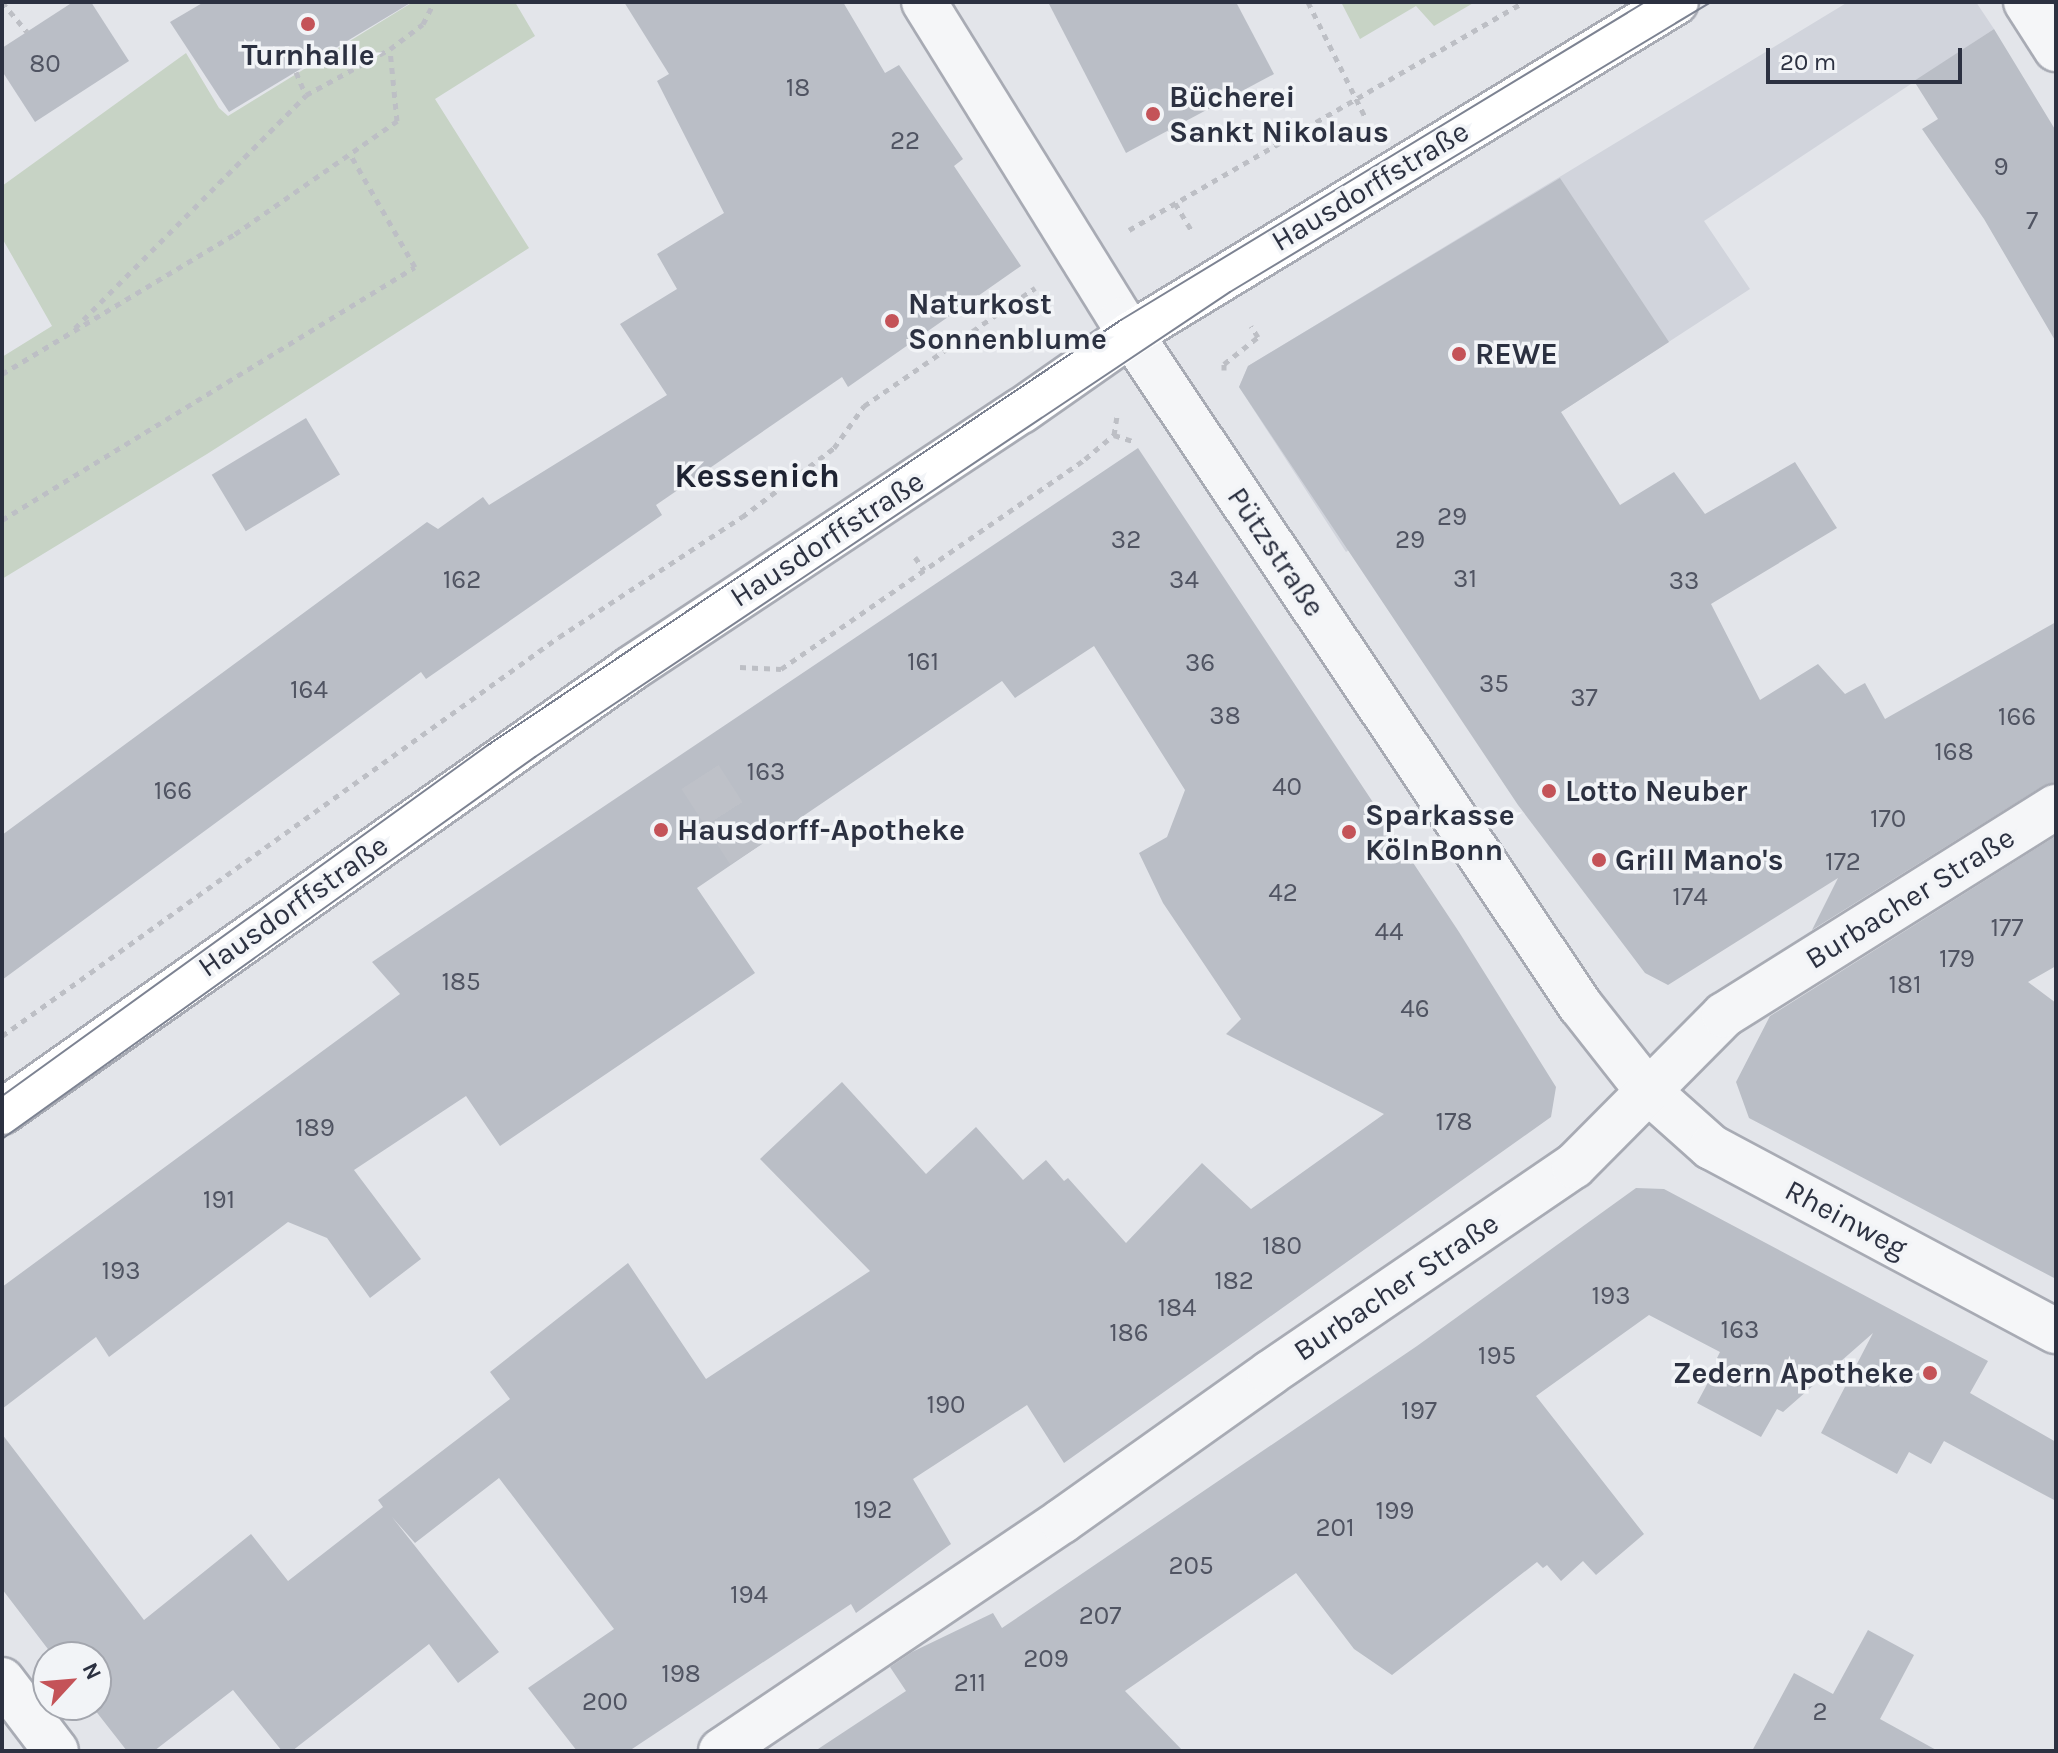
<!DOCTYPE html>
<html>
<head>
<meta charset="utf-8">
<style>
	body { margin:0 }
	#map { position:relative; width:2058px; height:1753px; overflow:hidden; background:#e3e5ea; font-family:Karla,sans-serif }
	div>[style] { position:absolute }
	.built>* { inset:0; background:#d1d4dc }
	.green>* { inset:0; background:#c7d3c5 }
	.building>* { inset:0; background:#babec6; transform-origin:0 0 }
	.minor-tunnel>* { height:44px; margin-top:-22px; transform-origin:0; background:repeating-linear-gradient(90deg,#bec1c8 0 44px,transparent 0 66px) }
	.path>* { height:5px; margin-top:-2.5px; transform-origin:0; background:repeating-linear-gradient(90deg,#bdbfc5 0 6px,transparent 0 12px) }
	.roads { filter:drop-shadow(2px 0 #a8abb4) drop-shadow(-2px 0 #a8abb4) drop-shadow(0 2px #a8abb4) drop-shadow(0 -2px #a8abb4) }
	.minor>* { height:44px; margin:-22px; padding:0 22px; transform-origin:22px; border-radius:22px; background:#f5f6f8 }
	.major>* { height:44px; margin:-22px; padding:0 22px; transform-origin:22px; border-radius:22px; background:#fff }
	.tram>* { height:2px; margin:-1px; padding:0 1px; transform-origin:1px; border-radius:1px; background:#7d8392 }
	.dots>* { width:22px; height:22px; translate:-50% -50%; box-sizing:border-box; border:4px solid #f2f4f7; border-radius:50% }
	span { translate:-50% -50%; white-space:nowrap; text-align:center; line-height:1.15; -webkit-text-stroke:7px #f2f4f7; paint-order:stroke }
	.number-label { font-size:26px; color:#505462 }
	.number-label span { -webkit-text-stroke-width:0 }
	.poi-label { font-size:30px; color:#2c3141; font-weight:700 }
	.left { translate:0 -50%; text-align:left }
	.right { translate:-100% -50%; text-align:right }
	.street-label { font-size:30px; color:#2c3141 }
	.quarter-label { font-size:34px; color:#1e2332; font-weight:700 }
	.frame { position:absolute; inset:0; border:4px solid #2c3141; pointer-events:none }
	.north { position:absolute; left:32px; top:1641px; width:80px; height:80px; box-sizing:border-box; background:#f2f4f7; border:2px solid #a3a6ae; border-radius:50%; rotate:64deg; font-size:22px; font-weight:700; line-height:32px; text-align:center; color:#2c3141 }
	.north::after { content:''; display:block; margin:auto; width:28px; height:36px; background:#c45358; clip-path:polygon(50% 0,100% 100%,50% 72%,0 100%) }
	.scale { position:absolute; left:1766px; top:48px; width:196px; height:36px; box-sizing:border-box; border:4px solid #2c3141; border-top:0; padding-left:10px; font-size:24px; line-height:28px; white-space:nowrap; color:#2c3141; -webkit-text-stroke:6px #f2f4f7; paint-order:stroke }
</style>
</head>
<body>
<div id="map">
	<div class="built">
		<div style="clip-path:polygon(1848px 2px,1976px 2px,1994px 29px,1704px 221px,1750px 289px,1346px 552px,1239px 387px,1248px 366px)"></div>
	</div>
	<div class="green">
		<div style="clip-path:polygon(413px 2px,515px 2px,535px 36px,435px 99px,529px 248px,207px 454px,2px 579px,2px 357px,52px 326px,2px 238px,2px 186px,186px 53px,219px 108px,228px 116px)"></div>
		<div style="clip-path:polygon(1341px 2px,1475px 2px,1434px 26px,1416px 6px,1360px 39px)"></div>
	</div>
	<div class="building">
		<div style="clip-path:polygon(73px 2px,91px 2px,129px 61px,35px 122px,2px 71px,2px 48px)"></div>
		<div style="clip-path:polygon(204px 2px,412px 2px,229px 112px,170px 22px)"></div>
		<div style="clip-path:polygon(624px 2px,843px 2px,885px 73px,899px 65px,963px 159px,954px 166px,1021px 266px,848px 387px,842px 377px,656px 505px,662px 515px,426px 679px,421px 672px,2px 980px,2px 835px,427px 522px,438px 529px,483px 497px,489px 505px,667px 395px,620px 324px,677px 289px,657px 254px,724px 213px,657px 81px,669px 74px)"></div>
		<div style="clip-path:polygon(1048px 2px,1236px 2px,1274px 74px,1126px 153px)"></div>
		<div style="clip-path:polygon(1994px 29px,2056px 131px,2056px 342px,1984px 219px,1922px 129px,1938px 119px,1914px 81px)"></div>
		<div style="clip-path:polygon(1560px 178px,1669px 342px,1561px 412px,1620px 505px,1674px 472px,1705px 514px,1795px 462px,1837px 528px,1711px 604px,1760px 700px,1818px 664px,1845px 694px,1865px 683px,1885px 719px,2056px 622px,2056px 782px,2043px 786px,1812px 930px,1838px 878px,1668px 985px,1645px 973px,1518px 805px,1239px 387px,1248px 366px)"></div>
		<div style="left:306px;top:418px;width:66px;height:110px;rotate:59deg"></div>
		<div style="clip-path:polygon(1138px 448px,1459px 932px,1556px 1087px,1551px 1117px,1064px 1463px,1027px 1405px,913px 1479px,951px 1544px,856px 1613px,851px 1604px,629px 1751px,577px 1751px,528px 1688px,614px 1629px,499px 1478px,415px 1543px,392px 1517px,499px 1652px,458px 1683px,429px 1644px,292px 1751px,282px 1751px,233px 1690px,154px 1751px,127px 1751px,91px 1705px,96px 1705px,96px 1657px,54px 1657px,2px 1589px,2px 1434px,144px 1620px,251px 1534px,288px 1581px,383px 1507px,378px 1500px,510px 1399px,490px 1372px,628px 1263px,706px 1379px,870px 1271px,760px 1159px,842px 1082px,926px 1174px,976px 1127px,1023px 1180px,1046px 1160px,1064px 1181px,1068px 1178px,1126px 1243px,1202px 1163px,1251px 1209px,1384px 1114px,1226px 1034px,1241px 1019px,1163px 903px,1139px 853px,1167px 837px,1185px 790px,1094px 646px,1015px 698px,1002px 681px,697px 888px,755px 973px,500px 1146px,466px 1096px,354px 1170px,421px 1259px,370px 1298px,327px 1238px,288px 1222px,109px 1357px,96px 1337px,2px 1409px,2px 1287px,400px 994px,372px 962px)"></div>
		<div style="clip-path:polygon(2056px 836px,2056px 966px,2028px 982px,2056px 1003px,2056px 1279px,1749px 1118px,1736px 1082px,1770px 1016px)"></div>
		<div style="clip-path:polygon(1636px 1188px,1664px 1189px,1988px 1361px,1970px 1393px,2056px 1442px,2056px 1501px,1944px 1441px,1931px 1464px,1909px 1452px,1897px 1474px,1821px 1433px,1873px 1333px,1783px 1412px,1777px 1409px,1761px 1437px,1697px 1403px,1720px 1360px,1717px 1358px,1720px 1352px,1649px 1315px,1536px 1396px,1644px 1534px,1596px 1575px,1583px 1561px,1561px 1581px,1547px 1565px,1543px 1568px,1537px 1562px,1392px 1675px,1354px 1649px,1296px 1573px,1125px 1691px,1183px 1751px,815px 1751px,906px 1691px,890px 1667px,912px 1652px,993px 1613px,1002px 1628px,1417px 1346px)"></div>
		<div style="clip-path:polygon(1868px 1630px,1914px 1655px,1880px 1719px,1938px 1751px,1752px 1751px,1794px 1673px,1833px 1694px)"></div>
	</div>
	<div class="minor-tunnel">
		<div style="left:700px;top:777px;width:90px;rotate:57.2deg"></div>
	</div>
	<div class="path">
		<div style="left:2px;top:2px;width:39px;rotate:50deg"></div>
		<div style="left:1308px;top:2px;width:128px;rotate:63.6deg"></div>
		<div style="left:296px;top:72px;width:25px;rotate:67deg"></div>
		<div style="left:1175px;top:203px;width:31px;rotate:59deg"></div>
		<div style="left:1129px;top:230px;width:456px;rotate:-30deg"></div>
		<div style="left:75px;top:328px;width:328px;rotate:-45.2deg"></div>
		<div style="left:306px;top:95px;width:96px;rotate:-28.7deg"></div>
		<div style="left:1224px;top:370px;width:6px;rotate:-90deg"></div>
		<div style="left:1224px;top:364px;width:43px;rotate:-38.5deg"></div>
		<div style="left:1258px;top:337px;width:13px;rotate:-122deg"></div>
		<div style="left:2px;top:374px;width:272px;rotate:-31deg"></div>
		<div style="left:235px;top:234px;width:198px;rotate:-34.9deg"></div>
		<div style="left:397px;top:121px;width:72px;rotate:-95.6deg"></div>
		<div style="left:390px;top:49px;width:41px;rotate:-37.1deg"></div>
		<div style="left:423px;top:24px;width:25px;rotate:-63deg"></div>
		<div style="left:1114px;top:435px;width:20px;rotate:18deg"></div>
		<div style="left:2px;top:520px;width:484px;rotate:-31.5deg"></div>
		<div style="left:415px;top:267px;width:130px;rotate:-119.9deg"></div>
		<div style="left:915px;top:557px;width:16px;rotate:55deg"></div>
		<div style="left:740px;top:667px;width:41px;rotate:2.8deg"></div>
		<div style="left:781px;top:669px;width:369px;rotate:-34.6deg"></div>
		<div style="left:1085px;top:459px;width:38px;rotate:-40deg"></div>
		<div style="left:1114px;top:435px;width:18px;rotate:-81deg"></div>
		<div style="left:2px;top:1036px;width:685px;rotate:-35.62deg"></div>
		<div style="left:559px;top:637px;width:219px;rotate:-33.3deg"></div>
		<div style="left:742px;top:517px;width:115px;rotate:-36.9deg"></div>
		<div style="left:834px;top:448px;width:52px;rotate:-54.5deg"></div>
		<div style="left:864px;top:406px;width:208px;rotate:-34.6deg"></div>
	</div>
	<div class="roads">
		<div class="minor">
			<div style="left:924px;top:2px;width:374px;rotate:58.2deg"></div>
			<div style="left:1121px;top:320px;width:825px;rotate:56.18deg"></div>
			<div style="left:1580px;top:1005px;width:108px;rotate:51.8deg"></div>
			<div style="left:1647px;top:1090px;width:86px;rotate:41.7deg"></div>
			<div style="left:1711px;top:1147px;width:391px;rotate:28.1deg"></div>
			<div style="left:2026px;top:2px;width:56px;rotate:57.4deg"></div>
			<div style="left:2px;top:1680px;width:89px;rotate:52.7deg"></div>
			<div style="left:721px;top:1751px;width:411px;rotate:-34deg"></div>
			<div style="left:1062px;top:1521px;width:255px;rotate:-35.4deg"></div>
			<div style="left:1270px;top:1373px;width:368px;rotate:-34.3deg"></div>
			<div style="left:1574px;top:1166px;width:213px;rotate:-45.2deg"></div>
			<div style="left:1724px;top:1015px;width:392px;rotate:-32.1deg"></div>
		</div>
		<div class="major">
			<div style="left:2px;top:1112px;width:771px;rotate:-35.17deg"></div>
			<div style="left:632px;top:668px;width:466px;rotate:-33.5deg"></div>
			<div style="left:1021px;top:411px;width:134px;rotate:-35deg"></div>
			<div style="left:1131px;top:334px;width:638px;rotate:-31.35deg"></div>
		</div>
	</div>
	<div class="tram">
		<div style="left:2px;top:1096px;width:599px;rotate:-35.84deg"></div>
		<div style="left:488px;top:745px;width:762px;rotate:-33.88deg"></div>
		<div style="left:1121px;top:320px;width:613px;rotate:-31.25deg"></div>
		<div style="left:2px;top:1139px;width:656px;rotate:-35.63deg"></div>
		<div style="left:535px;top:757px;width:836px;rotate:-33.79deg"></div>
		<div style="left:1230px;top:292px;width:562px;rotate:-31.09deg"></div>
	</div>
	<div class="dots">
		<div style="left:308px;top:24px;background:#c45358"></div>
		<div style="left:1153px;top:114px;background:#c45358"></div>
		<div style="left:892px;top:321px;background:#c45358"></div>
		<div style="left:1459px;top:354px;background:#c45358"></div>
		<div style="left:1549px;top:791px;background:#c45358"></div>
		<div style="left:661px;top:830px;background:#c45358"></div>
		<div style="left:1349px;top:832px;background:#c45358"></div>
		<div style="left:1599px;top:860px;background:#c45358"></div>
		<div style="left:1930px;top:1373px;background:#c45358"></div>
	</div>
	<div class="number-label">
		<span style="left:45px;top:64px">80</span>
		<span style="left:798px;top:88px">18</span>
		<span style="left:905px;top:141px">22</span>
		<span style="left:2001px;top:167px">9</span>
		<span style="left:2032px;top:221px">7</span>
		<span style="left:1452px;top:517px">29</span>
		<span style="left:1126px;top:540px">32</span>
		<span style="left:1410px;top:540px">29</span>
		<span style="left:1465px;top:579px">31</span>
		<span style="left:462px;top:580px">162</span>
		<span style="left:1184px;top:580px">34</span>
		<span style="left:1684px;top:581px">33</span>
		<span style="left:923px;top:662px">161</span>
		<span style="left:1200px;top:663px">36</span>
		<span style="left:1494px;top:684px">35</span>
		<span style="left:309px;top:690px">164</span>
		<span style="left:1584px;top:698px">37</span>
		<span style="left:1225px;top:716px">38</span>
		<span style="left:2017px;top:717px">166</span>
		<span style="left:1954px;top:752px">168</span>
		<span style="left:766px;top:772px">163</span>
		<span style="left:1287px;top:787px">40</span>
		<span style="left:173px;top:791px">166</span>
		<span style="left:1888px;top:819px">170</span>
		<span style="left:1843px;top:862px">172</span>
		<span style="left:1283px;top:893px">42</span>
		<span style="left:1690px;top:897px">174</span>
		<span style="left:2007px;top:928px">177</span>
		<span style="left:1389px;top:932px">44</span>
		<span style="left:1957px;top:959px">179</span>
		<span style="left:461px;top:982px">185</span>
		<span style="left:1905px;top:985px">181</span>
		<span style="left:1415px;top:1009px">46</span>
		<span style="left:1454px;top:1122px">178</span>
		<span style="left:315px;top:1128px">189</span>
		<span style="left:219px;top:1200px">191</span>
		<span style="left:1282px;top:1246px">180</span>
		<span style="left:121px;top:1271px">193</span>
		<span style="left:1234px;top:1281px">182</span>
		<span style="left:1611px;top:1296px">193</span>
		<span style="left:1177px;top:1308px">184</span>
		<span style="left:1740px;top:1330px">163</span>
		<span style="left:1129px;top:1333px">186</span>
		<span style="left:1497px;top:1356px">195</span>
		<span style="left:946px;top:1405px">190</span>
		<span style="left:1419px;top:1411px">197</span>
		<span style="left:873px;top:1510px">192</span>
		<span style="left:1395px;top:1511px">199</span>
		<span style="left:1335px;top:1528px">201</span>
		<span style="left:1191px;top:1566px">205</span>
		<span style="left:749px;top:1595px">194</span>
		<span style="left:1100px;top:1616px">207</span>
		<span style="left:1046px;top:1659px">209</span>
		<span style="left:681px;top:1674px">198</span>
		<span style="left:970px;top:1683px">211</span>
		<span style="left:605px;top:1702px">200</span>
		<span style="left:1820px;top:1712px">2</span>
	</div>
	<div class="poi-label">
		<span style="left:308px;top:55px">Turnhalle</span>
		<span class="left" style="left:1169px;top:114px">Bücherei<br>Sankt Nikolaus</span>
		<span class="left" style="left:908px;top:321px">Naturkost<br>Sonnenblume</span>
		<span class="left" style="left:1475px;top:354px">REWE</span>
		<span class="left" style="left:1565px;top:791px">Lotto Neuber</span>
		<span class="left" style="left:1365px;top:832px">Sparkasse<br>KölnBonn</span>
		<span class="left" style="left:677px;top:830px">Hausdorff-Apotheke</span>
		<span class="left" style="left:1615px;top:860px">Grill Mano's</span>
		<span class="right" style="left:1914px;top:1373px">Zedern Apotheke</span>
	</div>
	<div class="street-label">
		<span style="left:1370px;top:186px;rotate:-31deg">Hausdorffstraße</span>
		<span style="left:827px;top:539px;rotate:-33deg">Hausdorffstraße</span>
		<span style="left:1276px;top:552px;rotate:56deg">Pützstraße</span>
		<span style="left:1910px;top:898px;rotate:-32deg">Burbacher Straße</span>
		<span style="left:293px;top:906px;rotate:-35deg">Hausdorffstraße</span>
		<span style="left:1846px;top:1219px;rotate:28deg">Rheinweg</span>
		<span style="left:1396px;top:1287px;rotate:-34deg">Burbacher Straße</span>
	</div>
	<div class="quarter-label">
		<span style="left:757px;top:477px">Kessenich</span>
	</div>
	<div class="frame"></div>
	<div class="north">N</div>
	<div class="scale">20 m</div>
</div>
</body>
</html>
